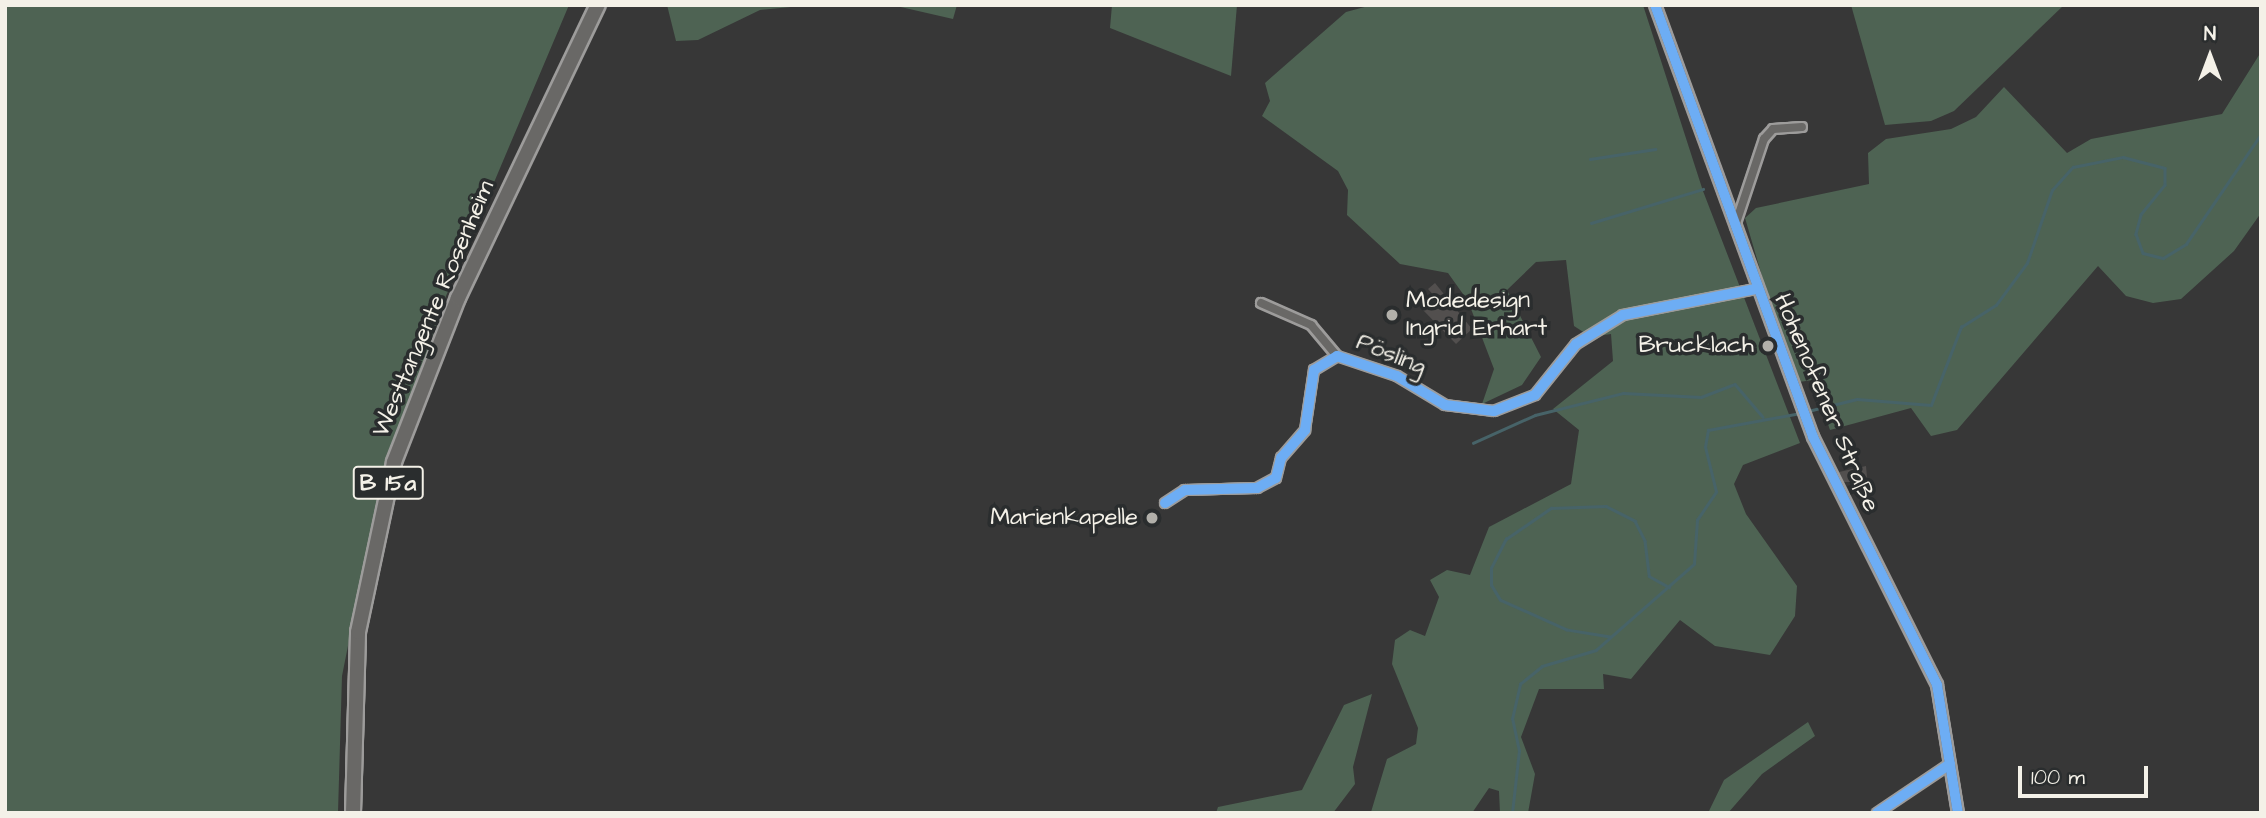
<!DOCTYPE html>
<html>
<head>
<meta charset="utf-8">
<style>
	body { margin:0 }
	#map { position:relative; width:2266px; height:818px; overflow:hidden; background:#373737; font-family:"Architects Daughter",sans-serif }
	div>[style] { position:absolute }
	.green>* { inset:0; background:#4e6353 }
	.stream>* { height:2.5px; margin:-1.25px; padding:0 1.25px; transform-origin:1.25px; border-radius:1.25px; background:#476368 }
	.building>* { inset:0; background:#524f4e }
	.roads { filter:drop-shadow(2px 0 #9d9c9b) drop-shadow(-2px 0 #9d9c9b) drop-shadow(0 2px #9d9c9b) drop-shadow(0 -2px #9d9c9b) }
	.street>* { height:8px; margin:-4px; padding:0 4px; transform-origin:4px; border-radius:4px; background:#696866 }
	.secondary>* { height:10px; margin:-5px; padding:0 5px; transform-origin:5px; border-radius:5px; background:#696866 }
	.highway>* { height:14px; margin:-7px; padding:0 7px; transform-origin:7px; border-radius:7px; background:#696866 }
	.cycleway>* { height:10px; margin:-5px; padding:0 5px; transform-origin:5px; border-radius:5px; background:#6dadf4 }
	.dots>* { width:19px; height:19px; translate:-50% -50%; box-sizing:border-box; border:4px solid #2a2d2e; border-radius:50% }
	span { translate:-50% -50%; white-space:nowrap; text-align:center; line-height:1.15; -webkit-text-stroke:7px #2a2d2e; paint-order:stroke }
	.shield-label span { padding:2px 5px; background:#2a2d2e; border:2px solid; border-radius:5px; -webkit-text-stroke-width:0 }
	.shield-label { font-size:23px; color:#f4f1e8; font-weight:700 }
	.poi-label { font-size:24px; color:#f4f1e8 }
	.left { translate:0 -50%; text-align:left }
	.right { translate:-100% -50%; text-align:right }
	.street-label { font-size:24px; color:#f4f1e8 }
	.frame { position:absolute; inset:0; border:7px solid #f4f1e8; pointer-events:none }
	.north { position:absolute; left:2175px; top:21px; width:70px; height:70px; -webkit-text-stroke:5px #2a2d2e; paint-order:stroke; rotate:0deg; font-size:19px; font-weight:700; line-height:28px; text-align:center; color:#f4f1e8 }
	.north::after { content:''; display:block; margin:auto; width:24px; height:32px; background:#f4f1e8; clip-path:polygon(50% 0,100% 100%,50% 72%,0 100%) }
	.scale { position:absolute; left:2018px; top:766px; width:130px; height:32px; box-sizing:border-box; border:4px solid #f4f1e8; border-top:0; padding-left:9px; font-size:21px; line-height:24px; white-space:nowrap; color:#f4f1e8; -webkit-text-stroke:5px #2a2d2e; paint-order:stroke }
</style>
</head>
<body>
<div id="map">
	<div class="green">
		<div style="clip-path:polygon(5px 5px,569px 5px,446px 296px,376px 505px,342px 676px,338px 813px,5px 813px)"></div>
		<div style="clip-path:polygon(667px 5px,812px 5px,760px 10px,698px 40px,676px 41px)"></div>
		<div style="clip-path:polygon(892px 5px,957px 5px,953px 19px)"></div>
		<div style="clip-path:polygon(1112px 5px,1237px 5px,1231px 76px,1110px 28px)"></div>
		<div style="clip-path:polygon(1372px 5px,1643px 5px,1703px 191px,1800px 443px,1743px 465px,1734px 484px,1746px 514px,1797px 586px,1795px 616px,1770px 655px,1715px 646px,1680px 620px,1631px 679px,1603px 674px,1604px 689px,1539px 689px,1521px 737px,1535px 774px,1528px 813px,1500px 813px,1499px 791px,1489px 788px,1472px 813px,1371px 812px,1387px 759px,1416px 744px,1418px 728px,1392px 664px,1395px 640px,1410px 630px,1425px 636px,1439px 597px,1430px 580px,1447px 570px,1470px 575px,1489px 527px,1571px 484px,1579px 430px,1553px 409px,1613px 361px,1611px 334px,1591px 337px,1574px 326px,1566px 260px,1536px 262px,1507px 290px,1541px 357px,1522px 385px,1482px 404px,1494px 369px,1468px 301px,1448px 273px,1400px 264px,1347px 215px,1348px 190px,1338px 171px,1262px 116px,1270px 101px,1265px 83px,1346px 12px)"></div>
		<div style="clip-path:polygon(1851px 5px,2064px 5px,1954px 111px,1931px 121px,1885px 125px)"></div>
		<div style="clip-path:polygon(2261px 52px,2261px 213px,2234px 251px,2181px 299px,2153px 303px,2126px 296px,2098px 266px,1957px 430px,1931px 436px,1911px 408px,1830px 430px,1813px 380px,1799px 382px,1771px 307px,1745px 218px,1756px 208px,1869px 184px,1868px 153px,1886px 139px,1951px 129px,1976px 117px,2004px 87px,2067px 153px,2091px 139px,2222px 114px)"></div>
		<div style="clip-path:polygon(1372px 694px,1353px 767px,1355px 784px,1333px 813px,1216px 813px,1218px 807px,1302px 790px,1344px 705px)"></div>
		<div style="clip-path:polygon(1808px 722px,1815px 736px,1762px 774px,1728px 813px,1708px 813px,1724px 780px)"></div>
	</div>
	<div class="stream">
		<div style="left:1553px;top:6px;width:1px;rotate:-45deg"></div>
		<div style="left:1590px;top:159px;width:66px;rotate:-8.7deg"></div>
		<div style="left:1591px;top:223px;width:117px;rotate:-16.9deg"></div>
		<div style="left:1808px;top:411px;width:50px;rotate:-13.8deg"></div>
		<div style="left:1857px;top:399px;width:74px;rotate:4.6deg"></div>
		<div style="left:1931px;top:405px;width:84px;rotate:-69deg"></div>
		<div style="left:1961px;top:327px;width:41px;rotate:-32.2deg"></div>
		<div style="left:1996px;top:305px;width:52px;rotate:-53.6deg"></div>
		<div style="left:2027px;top:263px;width:77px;rotate:-71.1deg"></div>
		<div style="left:2052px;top:190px;width:31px;rotate:-48deg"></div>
		<div style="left:2073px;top:167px;width:51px;rotate:-11.3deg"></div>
		<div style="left:2123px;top:157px;width:43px;rotate:14.7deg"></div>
		<div style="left:2165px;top:168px;width:17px;rotate:90deg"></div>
		<div style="left:2165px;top:185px;width:38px;rotate:129deg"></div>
		<div style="left:2141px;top:215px;width:20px;rotate:105deg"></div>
		<div style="left:2136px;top:234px;width:20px;rotate:70deg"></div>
		<div style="left:2143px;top:253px;width:21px;rotate:14deg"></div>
		<div style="left:2163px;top:258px;width:27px;rotate:-31deg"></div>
		<div style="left:2186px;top:244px;width:133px;rotate:-55.7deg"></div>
		<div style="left:1473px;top:443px;width:68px;rotate:-24.3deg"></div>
		<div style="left:1535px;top:415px;width:91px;rotate:-14deg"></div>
		<div style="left:1623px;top:393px;width:78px;rotate:2.9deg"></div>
		<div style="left:1701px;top:397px;width:36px;rotate:-21deg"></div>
		<div style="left:1735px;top:384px;width:43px;rotate:49.7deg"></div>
		<div style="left:1610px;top:637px;width:44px;rotate:-170.8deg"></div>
		<div style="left:1567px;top:630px;width:73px;rotate:-155.9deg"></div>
		<div style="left:1500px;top:600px;width:17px;rotate:-121deg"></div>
		<div style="left:1491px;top:585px;width:17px;rotate:-90deg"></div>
		<div style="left:1491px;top:568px;width:33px;rotate:-63deg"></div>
		<div style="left:1506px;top:539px;width:55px;rotate:-34.6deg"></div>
		<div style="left:1551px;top:508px;width:55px;rotate:-2.1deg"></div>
		<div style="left:1606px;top:506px;width:33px;rotate:27deg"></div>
		<div style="left:1635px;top:521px;width:22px;rotate:63deg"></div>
		<div style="left:1645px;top:541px;width:35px;rotate:83deg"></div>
		<div style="left:1649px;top:576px;width:23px;rotate:29deg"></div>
		<div style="left:1512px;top:813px;width:62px;rotate:-83.6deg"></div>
		<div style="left:1519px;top:751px;width:33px;rotate:-102deg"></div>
		<div style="left:1512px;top:719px;width:36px;rotate:-77deg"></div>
		<div style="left:1520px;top:684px;width:28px;rotate:-39deg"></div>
		<div style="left:1542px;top:666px;width:56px;rotate:-16.5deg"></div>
		<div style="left:1596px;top:650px;width:130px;rotate:-41.3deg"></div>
		<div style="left:1694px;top:564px;width:44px;rotate:-86.1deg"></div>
		<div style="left:1697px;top:520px;width:34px;rotate:-56deg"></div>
		<div style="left:1716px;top:492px;width:46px;rotate:-103.7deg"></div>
		<div style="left:1705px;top:447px;width:17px;rotate:-80deg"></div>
		<div style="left:1708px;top:430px;width:95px;rotate:-10.4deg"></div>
	</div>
	<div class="building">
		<div style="clip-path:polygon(1435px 283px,1472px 329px,1456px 344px,1423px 310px,1436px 298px,1428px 289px)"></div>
		<div style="clip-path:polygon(1866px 466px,1867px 477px,1856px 482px,1844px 482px,1839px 472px)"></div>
	</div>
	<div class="roads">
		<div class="street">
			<div style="left:1735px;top:226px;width:92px;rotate:-71.6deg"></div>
			<div style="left:1764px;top:139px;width:13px;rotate:-48deg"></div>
			<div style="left:1773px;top:129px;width:29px;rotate:-4deg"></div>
			<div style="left:1261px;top:303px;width:55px;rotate:23.7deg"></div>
			<div style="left:1311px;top:325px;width:40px;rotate:50deg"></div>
			<div style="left:1165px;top:503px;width:24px;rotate:-33deg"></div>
			<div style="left:1185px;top:490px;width:72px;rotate:-1.6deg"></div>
			<div style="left:1257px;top:488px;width:21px;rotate:-28deg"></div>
			<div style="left:1276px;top:478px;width:21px;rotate:-76deg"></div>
			<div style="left:1281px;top:458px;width:37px;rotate:-49deg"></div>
			<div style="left:1305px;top:430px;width:61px;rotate:-81.5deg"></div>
			<div style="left:1314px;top:370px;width:27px;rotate:-31deg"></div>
			<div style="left:1337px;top:356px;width:63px;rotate:18.4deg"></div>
			<div style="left:1397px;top:376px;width:56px;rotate:31.1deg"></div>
			<div style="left:1445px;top:405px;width:49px;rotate:7deg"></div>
			<div style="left:1494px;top:411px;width:44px;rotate:-21.3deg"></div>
			<div style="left:1535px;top:395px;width:65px;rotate:-51.2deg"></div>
			<div style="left:1576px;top:344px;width:55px;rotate:-31.7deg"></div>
			<div style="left:1623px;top:315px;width:135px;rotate:-11.1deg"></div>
			<div style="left:1877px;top:813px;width:88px;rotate:-33.9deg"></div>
		</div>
		<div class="secondary">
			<div style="left:1655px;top:5px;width:460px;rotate:69.9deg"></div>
			<div style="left:1813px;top:437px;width:277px;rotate:63.4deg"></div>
			<div style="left:1937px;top:685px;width:130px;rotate:80.7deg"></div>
		</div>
		<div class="highway">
			<div style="left:353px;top:813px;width:181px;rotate:-88.4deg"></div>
			<div style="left:358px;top:632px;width:174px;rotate:-78deg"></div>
			<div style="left:394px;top:462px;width:176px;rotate:-68.7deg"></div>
			<div style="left:458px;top:298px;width:325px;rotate:-64.5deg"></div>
		</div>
	</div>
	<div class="cycleway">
		<div style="left:1655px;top:5px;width:460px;rotate:69.9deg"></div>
		<div style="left:1813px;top:437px;width:277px;rotate:63.4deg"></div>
		<div style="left:1937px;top:685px;width:130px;rotate:80.7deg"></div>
		<div style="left:1165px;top:503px;width:24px;rotate:-33deg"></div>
		<div style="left:1185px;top:490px;width:72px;rotate:-1.6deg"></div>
		<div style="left:1257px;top:488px;width:21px;rotate:-28deg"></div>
		<div style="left:1276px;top:478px;width:21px;rotate:-76deg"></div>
		<div style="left:1281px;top:458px;width:37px;rotate:-49deg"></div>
		<div style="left:1305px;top:430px;width:61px;rotate:-81.5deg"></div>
		<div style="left:1314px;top:370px;width:27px;rotate:-31deg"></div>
		<div style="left:1337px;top:356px;width:63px;rotate:18.4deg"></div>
		<div style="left:1397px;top:376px;width:56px;rotate:31.1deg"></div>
		<div style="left:1445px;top:405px;width:49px;rotate:7deg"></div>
		<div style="left:1494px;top:411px;width:44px;rotate:-21.3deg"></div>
		<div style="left:1535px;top:395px;width:65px;rotate:-51.2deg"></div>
		<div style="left:1576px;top:344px;width:55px;rotate:-31.7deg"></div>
		<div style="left:1623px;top:315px;width:135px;rotate:-11.1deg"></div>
		<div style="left:1877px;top:813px;width:88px;rotate:-33.9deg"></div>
	</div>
	<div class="dots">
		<div style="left:1392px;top:315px;background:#b2b0aa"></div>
		<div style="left:1768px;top:346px;background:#b2b0aa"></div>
		<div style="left:1152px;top:518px;background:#b2b0aa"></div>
	</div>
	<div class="shield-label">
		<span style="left:388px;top:483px">B 15a</span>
	</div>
	<div class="poi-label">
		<span class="left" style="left:1406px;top:315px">Modedesign<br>Ingrid Erhart</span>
		<span class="right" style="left:1754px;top:346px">Brucklach</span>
		<span class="right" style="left:1138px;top:518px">Marienkapelle</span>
	</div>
	<div class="street-label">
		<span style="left:434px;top:309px;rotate:-67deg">Westtangente Rosenheim</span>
		<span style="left:1391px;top:355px;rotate:22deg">Pösling</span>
		<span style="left:1826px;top:403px;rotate:67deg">Hohenofener Straße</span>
	</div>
	<div class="frame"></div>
	<div class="north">N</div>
	<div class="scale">100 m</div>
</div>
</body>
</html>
